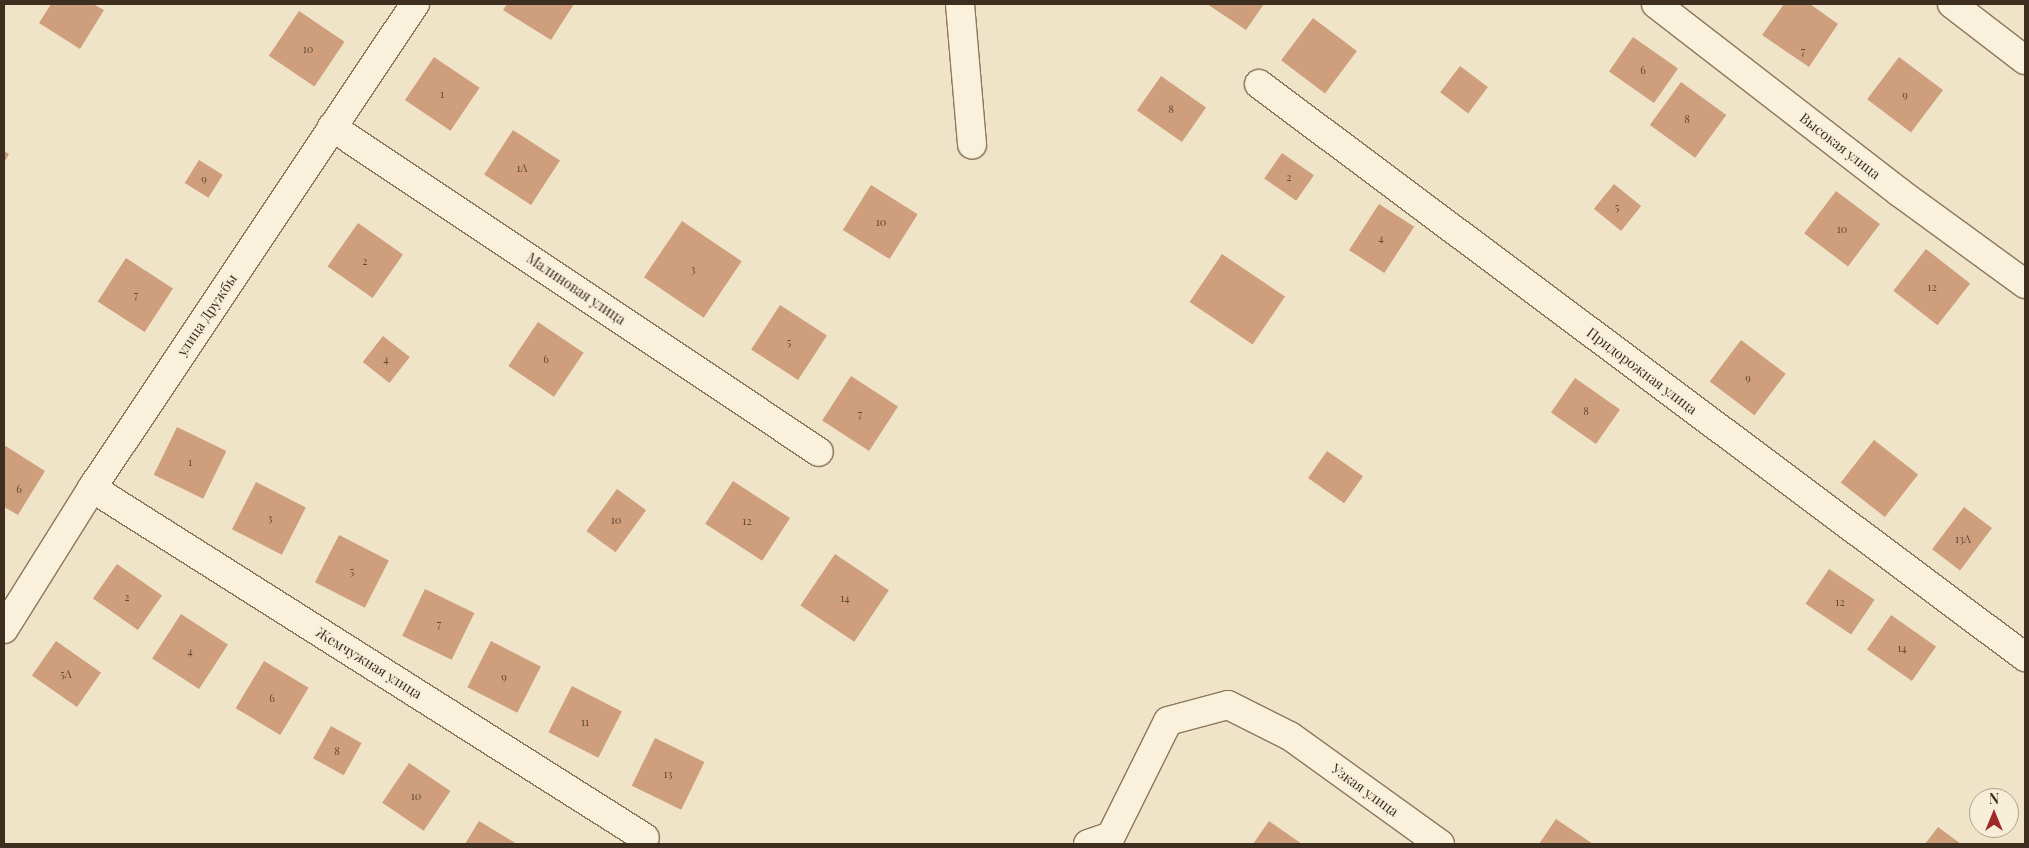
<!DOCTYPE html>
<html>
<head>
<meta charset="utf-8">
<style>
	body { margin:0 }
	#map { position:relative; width:2029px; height:848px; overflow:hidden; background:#f0e4c8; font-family:"Playfair Display",serif }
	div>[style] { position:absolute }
	.building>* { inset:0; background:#cf9f7d; transform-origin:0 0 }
	.roads { filter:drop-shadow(1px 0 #8d765c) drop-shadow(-1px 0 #8d765c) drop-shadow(0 1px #8d765c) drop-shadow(0 -1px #8d765c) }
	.minor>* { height:28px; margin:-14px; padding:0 14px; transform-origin:14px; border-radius:14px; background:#faf1dc }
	span { translate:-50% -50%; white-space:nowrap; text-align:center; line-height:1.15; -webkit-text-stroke:4px #f7eed8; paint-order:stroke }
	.number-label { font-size:11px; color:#624a37 }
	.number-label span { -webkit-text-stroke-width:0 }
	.street-label { font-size:14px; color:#3d2e20 }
	.frame { position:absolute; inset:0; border:5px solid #3d2e20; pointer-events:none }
	.north { position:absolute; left:1969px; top:788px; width:50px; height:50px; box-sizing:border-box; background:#f7eed8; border:1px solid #ada18e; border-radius:50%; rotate:0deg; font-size:14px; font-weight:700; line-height:20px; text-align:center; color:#3d2e20 }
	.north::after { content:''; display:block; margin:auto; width:18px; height:22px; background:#9e2a2b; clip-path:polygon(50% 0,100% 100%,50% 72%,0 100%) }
</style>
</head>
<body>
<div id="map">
	<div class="building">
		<div style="clip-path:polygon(51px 4px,93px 4px,104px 10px,80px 49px,39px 23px)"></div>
		<div style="clip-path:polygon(507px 4px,574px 4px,551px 40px,503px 10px)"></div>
		<div style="clip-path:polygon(1207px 4px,1264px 4px,1246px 30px)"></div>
		<div style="clip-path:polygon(1784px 4px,1810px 4px,1838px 24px,1809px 67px,1762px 35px)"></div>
		<div style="left:299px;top:11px;width:55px;height:54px;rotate:34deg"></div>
		<div style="left:1313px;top:18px;width:55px;height:53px;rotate:37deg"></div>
		<div style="left:1633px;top:37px;width:55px;height:42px;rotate:35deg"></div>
		<div style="left:434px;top:57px;width:55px;height:52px;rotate:34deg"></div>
		<div style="left:1899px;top:57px;width:55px;height:53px;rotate:37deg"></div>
		<div style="left:1460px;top:66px;width:35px;height:33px;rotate:37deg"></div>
		<div style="left:1161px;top:76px;width:55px;height:42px;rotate:35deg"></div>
		<div style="left:1681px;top:82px;width:56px;height:53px;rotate:36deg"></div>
		<div style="left:513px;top:130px;width:56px;height:53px;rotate:33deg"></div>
		<div style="clip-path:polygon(4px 151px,9px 154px,4px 163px)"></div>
		<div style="left:1282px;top:153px;width:39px;height:31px;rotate:35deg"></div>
		<div style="left:199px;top:160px;width:28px;height:27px;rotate:32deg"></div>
		<div style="left:1614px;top:184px;width:35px;height:32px;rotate:39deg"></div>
		<div style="left:871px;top:185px;width:55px;height:53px;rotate:32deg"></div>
		<div style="left:1836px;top:191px;width:55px;height:53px;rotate:37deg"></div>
		<div style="left:1379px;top:204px;width:42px;height:55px;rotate:33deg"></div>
		<div style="left:682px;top:221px;width:72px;height:68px;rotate:34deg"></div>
		<div style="left:358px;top:223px;width:55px;height:53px;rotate:35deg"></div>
		<div style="left:1926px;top:249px;width:56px;height:53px;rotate:38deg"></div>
		<div style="left:1222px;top:254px;width:76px;height:58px;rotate:34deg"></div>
		<div style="left:126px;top:258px;width:56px;height:52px;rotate:33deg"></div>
		<div style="left:780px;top:305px;width:56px;height:53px;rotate:33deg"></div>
		<div style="left:538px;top:322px;width:55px;height:53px;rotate:34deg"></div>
		<div style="left:383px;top:336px;width:34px;height:33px;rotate:38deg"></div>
		<div style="left:1741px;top:340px;width:56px;height:52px;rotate:37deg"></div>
		<div style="left:851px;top:376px;width:56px;height:53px;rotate:33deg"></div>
		<div style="left:1575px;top:378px;width:55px;height:42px;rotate:35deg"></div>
		<div style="left:177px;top:427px;width:55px;height:53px;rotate:26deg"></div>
		<div style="left:1874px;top:440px;width:56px;height:54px;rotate:38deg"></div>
		<div style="clip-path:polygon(4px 445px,45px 471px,18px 515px,4px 507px)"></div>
		<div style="left:1327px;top:451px;width:44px;height:33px;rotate:35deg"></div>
		<div style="left:733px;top:481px;width:68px;height:51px;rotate:33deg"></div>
		<div style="left:256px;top:482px;width:56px;height:53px;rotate:27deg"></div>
		<div style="left:617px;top:489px;width:36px;height:52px;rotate:36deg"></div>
		<div style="left:1964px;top:507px;width:35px;height:53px;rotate:37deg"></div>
		<div style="left:339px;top:535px;width:56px;height:53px;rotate:27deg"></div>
		<div style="left:835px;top:554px;width:65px;height:62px;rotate:34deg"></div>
		<div style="left:117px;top:564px;width:55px;height:42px;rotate:35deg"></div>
		<div style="left:1829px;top:569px;width:55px;height:42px;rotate:34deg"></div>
		<div style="left:425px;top:589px;width:55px;height:52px;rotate:26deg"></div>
		<div style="left:181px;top:614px;width:56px;height:53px;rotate:33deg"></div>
		<div style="left:1891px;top:615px;width:55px;height:42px;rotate:35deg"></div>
		<div style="left:56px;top:641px;width:55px;height:42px;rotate:35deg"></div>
		<div style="left:491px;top:641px;width:56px;height:52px;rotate:27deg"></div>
		<div style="left:264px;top:661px;width:52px;height:55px;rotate:31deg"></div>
		<div style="left:572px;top:686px;width:56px;height:52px;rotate:27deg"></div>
		<div style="left:331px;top:726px;width:35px;height:37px;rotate:29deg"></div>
		<div style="left:655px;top:738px;width:55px;height:53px;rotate:26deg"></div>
		<div style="left:409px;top:763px;width:50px;height:48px;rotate:34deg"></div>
		<div style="clip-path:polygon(1556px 819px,1593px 844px,1539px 844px)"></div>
		<div style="clip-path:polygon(479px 821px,517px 844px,465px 844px)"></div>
		<div style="clip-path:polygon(1269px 821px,1302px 844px,1253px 844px)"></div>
		<div style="clip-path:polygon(1938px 827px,1961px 844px,1925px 844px)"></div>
	</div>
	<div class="roads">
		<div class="minor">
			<div style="left:960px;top:4px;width:141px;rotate:85.1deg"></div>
			<div style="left:1656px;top:4px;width:307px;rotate:37.7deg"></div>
			<div style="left:1899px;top:192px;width:156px;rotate:36.1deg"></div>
			<div style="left:1952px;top:4px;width:92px;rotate:37.5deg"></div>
			<div style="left:1259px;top:84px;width:957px;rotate:36.8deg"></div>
			<div style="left:332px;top:127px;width:585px;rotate:33.72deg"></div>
			<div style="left:92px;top:488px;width:654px;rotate:32.33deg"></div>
			<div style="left:4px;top:629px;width:166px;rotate:-58deg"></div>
			<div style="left:92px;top:488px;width:582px;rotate:-56.28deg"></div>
			<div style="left:1088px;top:844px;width:24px;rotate:-19deg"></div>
			<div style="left:1111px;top:836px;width:128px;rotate:-63.6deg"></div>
			<div style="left:1168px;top:721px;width:62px;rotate:-14.9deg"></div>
			<div style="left:1228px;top:705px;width:69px;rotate:26.6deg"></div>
			<div style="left:1290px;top:736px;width:185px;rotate:35.8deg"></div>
		</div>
	</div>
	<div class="number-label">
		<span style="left:308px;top:49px">10</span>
		<span style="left:1803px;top:51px">7</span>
		<span style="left:1643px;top:70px">6</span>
		<span style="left:442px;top:94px">1</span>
		<span style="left:1905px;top:95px">9</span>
		<span style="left:1171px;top:109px">8</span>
		<span style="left:1687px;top:119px">8</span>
		<span style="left:522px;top:168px">1А</span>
		<span style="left:1289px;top:177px">2</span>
		<span style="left:204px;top:179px">9</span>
		<span style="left:1617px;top:207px">5</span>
		<span style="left:881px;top:222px">10</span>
		<span style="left:1842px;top:229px">10</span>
		<span style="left:1381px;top:238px">4</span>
		<span style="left:365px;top:261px">2</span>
		<span style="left:693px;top:269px">3</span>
		<span style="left:1932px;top:287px">12</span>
		<span style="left:136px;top:295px">7</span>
		<span style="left:789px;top:342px">5</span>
		<span style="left:386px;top:359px">4</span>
		<span style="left:546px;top:359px">6</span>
		<span style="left:1748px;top:378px">9</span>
		<span style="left:1586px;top:411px">8</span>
		<span style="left:860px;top:414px">7</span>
		<span style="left:190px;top:462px">1</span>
		<span style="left:19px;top:489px">6</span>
		<span style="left:270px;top:518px">3</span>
		<span style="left:616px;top:520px">10</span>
		<span style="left:747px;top:521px">12</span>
		<span style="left:1963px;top:539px">13А</span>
		<span style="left:352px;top:571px">5</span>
		<span style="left:127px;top:597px">2</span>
		<span style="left:845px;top:598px">14</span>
		<span style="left:1840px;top:602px">12</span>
		<span style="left:439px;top:624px">7</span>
		<span style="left:1902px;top:648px">14</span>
		<span style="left:190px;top:651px">4</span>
		<span style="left:66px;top:674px">5А</span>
		<span style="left:504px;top:677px">9</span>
		<span style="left:272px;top:698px">6</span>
		<span style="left:585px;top:722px">11</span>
		<span style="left:337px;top:751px">8</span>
		<span style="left:668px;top:774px">13</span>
		<span style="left:416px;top:796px">10</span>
	</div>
	<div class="street-label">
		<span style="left:1840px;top:146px;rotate:38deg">Высокая улица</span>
		<span style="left:576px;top:289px;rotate:34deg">Малиновая улица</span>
		<span style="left:207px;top:315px;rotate:-56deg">улица Дружбы</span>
		<span style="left:1642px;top:371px;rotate:37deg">Придорожная улица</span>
		<span style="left:369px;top:663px;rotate:32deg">Жемчужная улица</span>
		<span style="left:1365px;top:790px;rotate:36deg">Узкая улица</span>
	</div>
	<div class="frame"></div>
	<div class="north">N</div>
</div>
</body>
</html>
